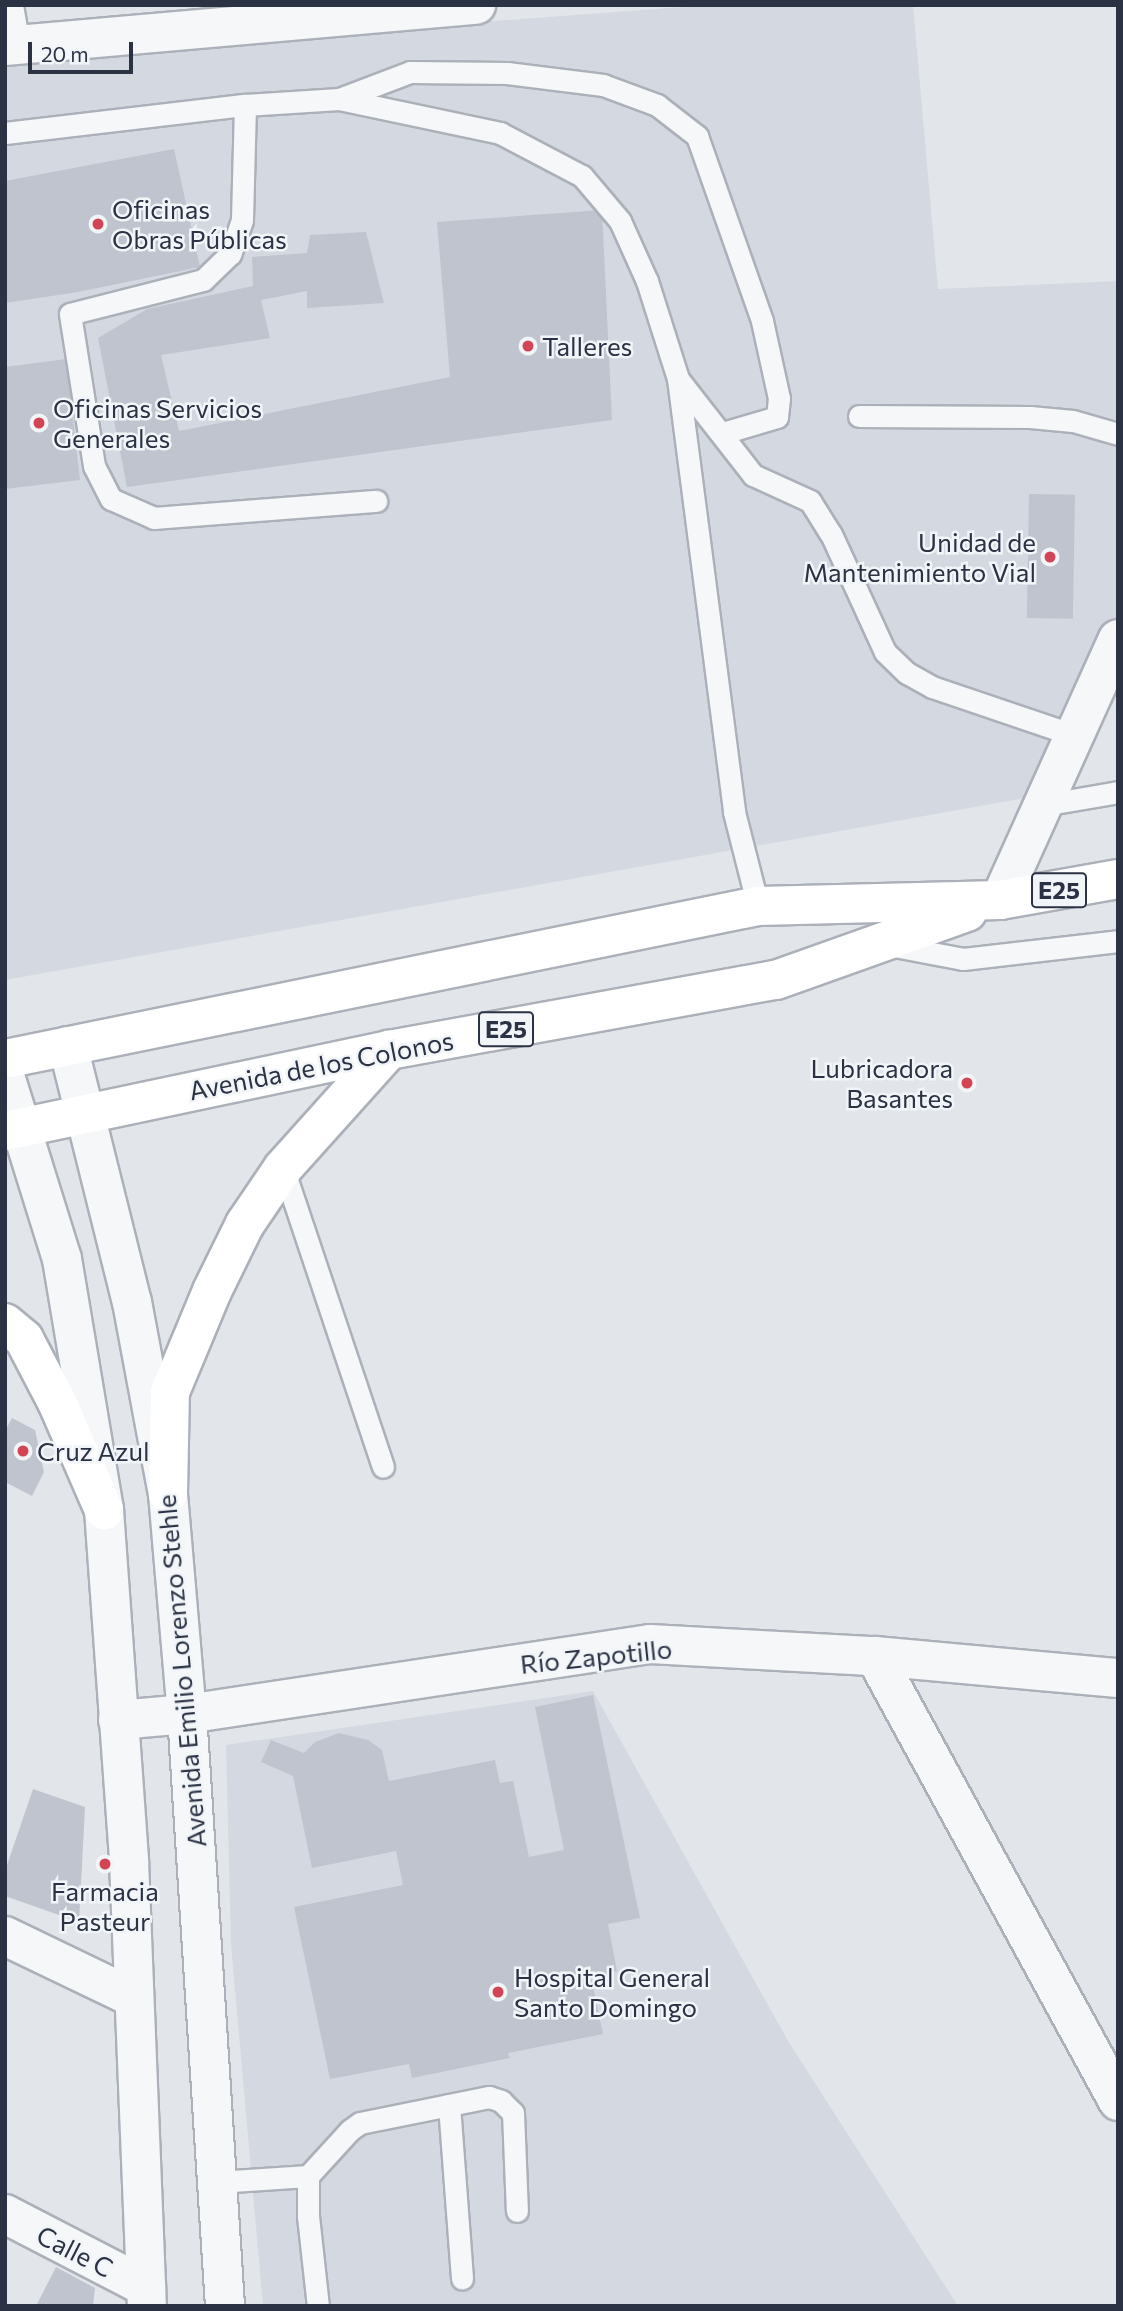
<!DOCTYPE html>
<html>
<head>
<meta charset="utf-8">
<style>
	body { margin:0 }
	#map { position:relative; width:1123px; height:2311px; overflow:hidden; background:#e2e6eb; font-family:Commissioner,sans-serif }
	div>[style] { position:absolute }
	.built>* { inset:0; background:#d4d8e0 }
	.building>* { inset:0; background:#bfc4ce; transform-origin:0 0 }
	.roads { filter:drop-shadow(2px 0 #abb0b9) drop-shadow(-2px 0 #abb0b9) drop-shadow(0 2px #abb0b9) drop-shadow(0 -2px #abb0b9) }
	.service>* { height:21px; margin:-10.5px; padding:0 10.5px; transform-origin:10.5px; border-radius:10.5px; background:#f5f7f9 }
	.minor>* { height:38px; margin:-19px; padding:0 19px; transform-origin:19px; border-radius:19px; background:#f5f7f9 }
	.tertiary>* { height:38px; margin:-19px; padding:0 19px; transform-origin:19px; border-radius:19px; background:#f5f7f9 }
	.trunk>* { height:38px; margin:-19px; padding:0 19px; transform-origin:19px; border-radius:19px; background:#fff }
	.dots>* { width:19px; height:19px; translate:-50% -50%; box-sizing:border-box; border:4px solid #f2f5f8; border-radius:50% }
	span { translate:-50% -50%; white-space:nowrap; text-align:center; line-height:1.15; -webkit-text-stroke:5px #f2f5f8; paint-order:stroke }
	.shield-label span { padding:2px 5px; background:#f2f5f8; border:2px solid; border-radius:5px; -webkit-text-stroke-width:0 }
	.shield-label { font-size:24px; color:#2a3244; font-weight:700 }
	.poi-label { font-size:26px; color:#2a3244 }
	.left { translate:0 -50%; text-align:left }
	.right { translate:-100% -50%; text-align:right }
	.street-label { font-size:26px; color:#2a3244 }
	.frame { position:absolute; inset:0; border:7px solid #2a3244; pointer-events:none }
	.scale { position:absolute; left:28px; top:42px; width:105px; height:32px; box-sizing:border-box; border:4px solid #2a3244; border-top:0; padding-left:9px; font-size:21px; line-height:24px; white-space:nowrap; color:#2a3244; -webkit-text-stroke:5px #f2f5f8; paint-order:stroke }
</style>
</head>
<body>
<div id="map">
	<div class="built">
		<div style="clip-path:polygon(710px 5px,913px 5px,938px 289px,1118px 281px,1118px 630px,1036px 796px,5px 980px,5px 57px)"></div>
		<div style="clip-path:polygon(593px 1691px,788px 2041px,958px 2306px,263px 2306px,231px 1944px,226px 1745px)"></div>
	</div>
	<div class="building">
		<div style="clip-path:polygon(174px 149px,200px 267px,78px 292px,5px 303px,5px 181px)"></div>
		<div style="clip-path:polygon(602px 210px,612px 420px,127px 487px,98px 338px,147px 309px,253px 286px,252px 257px,307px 253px,310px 235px,366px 232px,384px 303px,307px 308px,307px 291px,261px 300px,270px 338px,161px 355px,179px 431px,450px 377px,437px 222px)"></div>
		<div style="clip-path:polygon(66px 359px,80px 480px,5px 489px,5px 367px)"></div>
		<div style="left:1029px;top:494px;width:46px;height:124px;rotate:1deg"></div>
		<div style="clip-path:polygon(12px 1418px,35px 1430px,44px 1472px,32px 1496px,5px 1482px,5px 1431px)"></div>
		<div style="clip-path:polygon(593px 1695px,640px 1918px,608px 1924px,617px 1971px,591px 1977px,603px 2034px,508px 2053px,510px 2058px,412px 2078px,409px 2064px,330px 2079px,294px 1907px,403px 1885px,396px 1851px,312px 1868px,293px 1776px,261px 1762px,271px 1740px,304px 1753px,315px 1742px,339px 1733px,368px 1740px,382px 1750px,389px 1781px,495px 1760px,500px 1783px,513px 1781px,529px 1857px,564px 1850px,535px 1707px)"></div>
		<div style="clip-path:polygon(33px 1789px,85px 1807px,79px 1922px,5px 1896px,5px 1871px)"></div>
		<div style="clip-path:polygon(56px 2267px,95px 2288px,93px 2306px,36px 2306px)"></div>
	</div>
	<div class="roads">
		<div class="service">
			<div style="left:12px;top:5px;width:41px;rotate:80.1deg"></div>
			<div style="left:339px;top:99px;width:76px;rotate:-20.8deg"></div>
			<div style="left:410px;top:72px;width:97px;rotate:0.6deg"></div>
			<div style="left:507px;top:73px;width:97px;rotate:7.1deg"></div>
			<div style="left:603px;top:85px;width:58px;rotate:20.3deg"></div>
			<div style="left:657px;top:105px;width:51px;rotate:37.8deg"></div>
			<div style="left:697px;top:136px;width:196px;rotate:70.6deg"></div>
			<div style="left:762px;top:321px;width:79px;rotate:77.6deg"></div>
			<div style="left:779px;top:398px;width:19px;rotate:96deg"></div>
			<div style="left:777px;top:417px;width:56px;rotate:163.5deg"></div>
			<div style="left:245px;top:105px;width:115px;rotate:91.5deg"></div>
			<div style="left:242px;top:220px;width:36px;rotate:109deg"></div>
			<div style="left:230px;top:254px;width:37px;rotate:136deg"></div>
			<div style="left:203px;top:280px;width:137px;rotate:165.7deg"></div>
			<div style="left:70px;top:314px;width:154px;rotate:81deg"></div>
			<div style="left:94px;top:466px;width:37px;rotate:63deg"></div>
			<div style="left:111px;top:499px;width:47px;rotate:23.8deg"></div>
			<div style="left:154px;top:518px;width:223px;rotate:-4.4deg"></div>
			<div style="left:5px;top:133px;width:242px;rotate:-6.7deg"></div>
			<div style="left:245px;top:105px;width:94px;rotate:-3.7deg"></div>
			<div style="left:339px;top:99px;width:165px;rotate:11.9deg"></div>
			<div style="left:500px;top:133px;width:93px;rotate:27.7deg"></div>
			<div style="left:582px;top:176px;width:59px;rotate:49.8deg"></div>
			<div style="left:620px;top:221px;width:66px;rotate:65.8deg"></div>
			<div style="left:647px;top:281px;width:103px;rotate:72.4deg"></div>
			<div style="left:678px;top:379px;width:437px;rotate:82.6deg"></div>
			<div style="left:734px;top:812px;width:97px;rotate:75.7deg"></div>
			<div style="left:678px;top:379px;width:122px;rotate:52deg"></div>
			<div style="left:753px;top:475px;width:63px;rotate:24.5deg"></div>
			<div style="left:810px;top:501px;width:39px;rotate:58deg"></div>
			<div style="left:831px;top:534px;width:130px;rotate:65.4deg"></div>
			<div style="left:885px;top:652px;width:30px;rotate:44deg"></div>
			<div style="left:907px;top:673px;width:29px;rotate:29deg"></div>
			<div style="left:932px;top:687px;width:150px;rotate:18.7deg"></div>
			<div style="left:859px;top:416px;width:171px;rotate:0.3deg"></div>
			<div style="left:1030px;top:417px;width:43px;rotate:5.3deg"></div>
			<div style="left:1073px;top:421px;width:47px;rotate:16.1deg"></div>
			<div style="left:1043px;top:805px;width:76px;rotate:-9.8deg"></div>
			<div style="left:889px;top:945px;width:75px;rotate:10.7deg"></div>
			<div style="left:963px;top:959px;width:156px;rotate:-6.6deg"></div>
			<div style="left:283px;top:1168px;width:315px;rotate:71.5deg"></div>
			<div style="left:449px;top:2105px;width:174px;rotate:85.7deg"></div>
			<div style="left:308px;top:2176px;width:40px;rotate:90deg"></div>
			<div style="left:308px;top:2216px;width:91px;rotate:83.7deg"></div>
			<div style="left:217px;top:2182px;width:91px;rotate:-3.8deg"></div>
			<div style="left:308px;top:2176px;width:62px;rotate:-47.6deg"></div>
			<div style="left:350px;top:2130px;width:12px;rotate:-35deg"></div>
			<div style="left:360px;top:2123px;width:132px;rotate:-11.4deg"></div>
			<div style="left:489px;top:2097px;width:13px;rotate:18deg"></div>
			<div style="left:501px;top:2101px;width:17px;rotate:45deg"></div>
			<div style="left:513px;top:2113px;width:98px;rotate:87.7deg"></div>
		</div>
		<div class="minor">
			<div style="left:5px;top:46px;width:473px;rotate:-5deg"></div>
			<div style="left:1000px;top:900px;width:286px;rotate:-65.7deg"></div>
			<div style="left:875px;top:1656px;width:507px;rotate:61.36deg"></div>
			<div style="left:118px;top:1720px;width:69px;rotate:-5deg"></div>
			<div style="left:187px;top:1714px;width:468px;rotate:-8.6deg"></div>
			<div style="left:650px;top:1644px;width:225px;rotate:3.1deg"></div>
			<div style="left:875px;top:1656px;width:244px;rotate:5.2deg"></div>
			<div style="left:5px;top:1936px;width:143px;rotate:25.7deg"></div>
			<div style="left:5px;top:2214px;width:159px;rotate:27.4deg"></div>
		</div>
		<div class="tertiary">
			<div style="left:68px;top:1046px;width:264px;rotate:76deg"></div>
			<div style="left:132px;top:1302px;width:195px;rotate:79.4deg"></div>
			<div style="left:168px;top:1494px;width:221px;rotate:85.1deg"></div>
			<div style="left:187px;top:1714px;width:593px;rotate:86.33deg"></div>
			<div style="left:5px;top:1076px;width:192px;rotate:72.7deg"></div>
			<div style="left:62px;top:1259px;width:254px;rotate:80.5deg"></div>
			<div style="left:104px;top:1510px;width:352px;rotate:85.9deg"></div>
			<div style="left:129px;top:1861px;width:445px;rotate:87.7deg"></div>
		</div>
		<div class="trunk">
			<div style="left:5px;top:1059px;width:768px;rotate:-11.49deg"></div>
			<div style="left:758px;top:906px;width:242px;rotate:-1.4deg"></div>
			<div style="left:1000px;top:900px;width:120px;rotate:-10.1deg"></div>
			<div style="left:5px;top:1131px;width:392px;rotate:-11.9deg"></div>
			<div style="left:389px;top:1050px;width:393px;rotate:-10.3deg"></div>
			<div style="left:776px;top:980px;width:203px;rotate:-19.6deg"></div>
			<div style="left:5px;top:1323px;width:25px;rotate:40deg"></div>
			<div style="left:24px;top:1339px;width:71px;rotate:62.4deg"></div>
			<div style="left:57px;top:1402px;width:118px;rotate:66.5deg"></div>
			<div style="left:168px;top:1494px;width:102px;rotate:-88.9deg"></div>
			<div style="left:170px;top:1392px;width:109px;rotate:-67.4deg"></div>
			<div style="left:212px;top:1291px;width:75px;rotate:-63.8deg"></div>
			<div style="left:245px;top:1224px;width:68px;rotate:-55.8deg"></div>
			<div style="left:283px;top:1168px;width:159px;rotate:-48.1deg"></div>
		</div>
	</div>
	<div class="dots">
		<div style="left:98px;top:224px;background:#d24555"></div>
		<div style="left:528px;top:346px;background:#d24555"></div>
		<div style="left:39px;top:423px;background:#d24555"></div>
		<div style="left:1050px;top:557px;background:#d24555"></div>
		<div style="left:967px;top:1083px;background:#d24555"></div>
		<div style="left:23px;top:1451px;background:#d24555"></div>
		<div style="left:105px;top:1864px;background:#d24555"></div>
		<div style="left:498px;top:1992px;background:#d24555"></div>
	</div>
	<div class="shield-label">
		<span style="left:1059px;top:890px">E25</span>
		<span style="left:506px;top:1029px">E25</span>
	</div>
	<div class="poi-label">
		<span class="left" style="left:112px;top:224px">Oficinas<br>Obras Públicas</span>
		<span class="left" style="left:542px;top:346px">Talleres</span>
		<span class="left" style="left:53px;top:423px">Oficinas Servicios<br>Generales</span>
		<span class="right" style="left:1036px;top:557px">Unidad de<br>Mantenimiento Vial</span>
		<span class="right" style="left:953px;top:1083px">Lubricadora<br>Basantes</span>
		<span class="left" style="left:37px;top:1451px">Cruz Azul</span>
		<span style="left:105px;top:1906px">Farmacia<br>Pasteur</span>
		<span class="left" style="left:514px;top:1992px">Hospital General<br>Santo Domingo</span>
	</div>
	<div class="street-label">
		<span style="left:321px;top:1065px;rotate:-11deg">Avenida de los Colonos</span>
		<span style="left:596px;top:1656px;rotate:-6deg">Río Zapotillo</span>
		<span style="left:181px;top:1671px;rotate:-95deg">Avenida Emilio Lorenzo Stehle</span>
		<span style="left:75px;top:2251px;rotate:27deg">Calle C</span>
	</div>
	<div class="frame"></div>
	<div class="scale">20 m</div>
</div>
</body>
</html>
